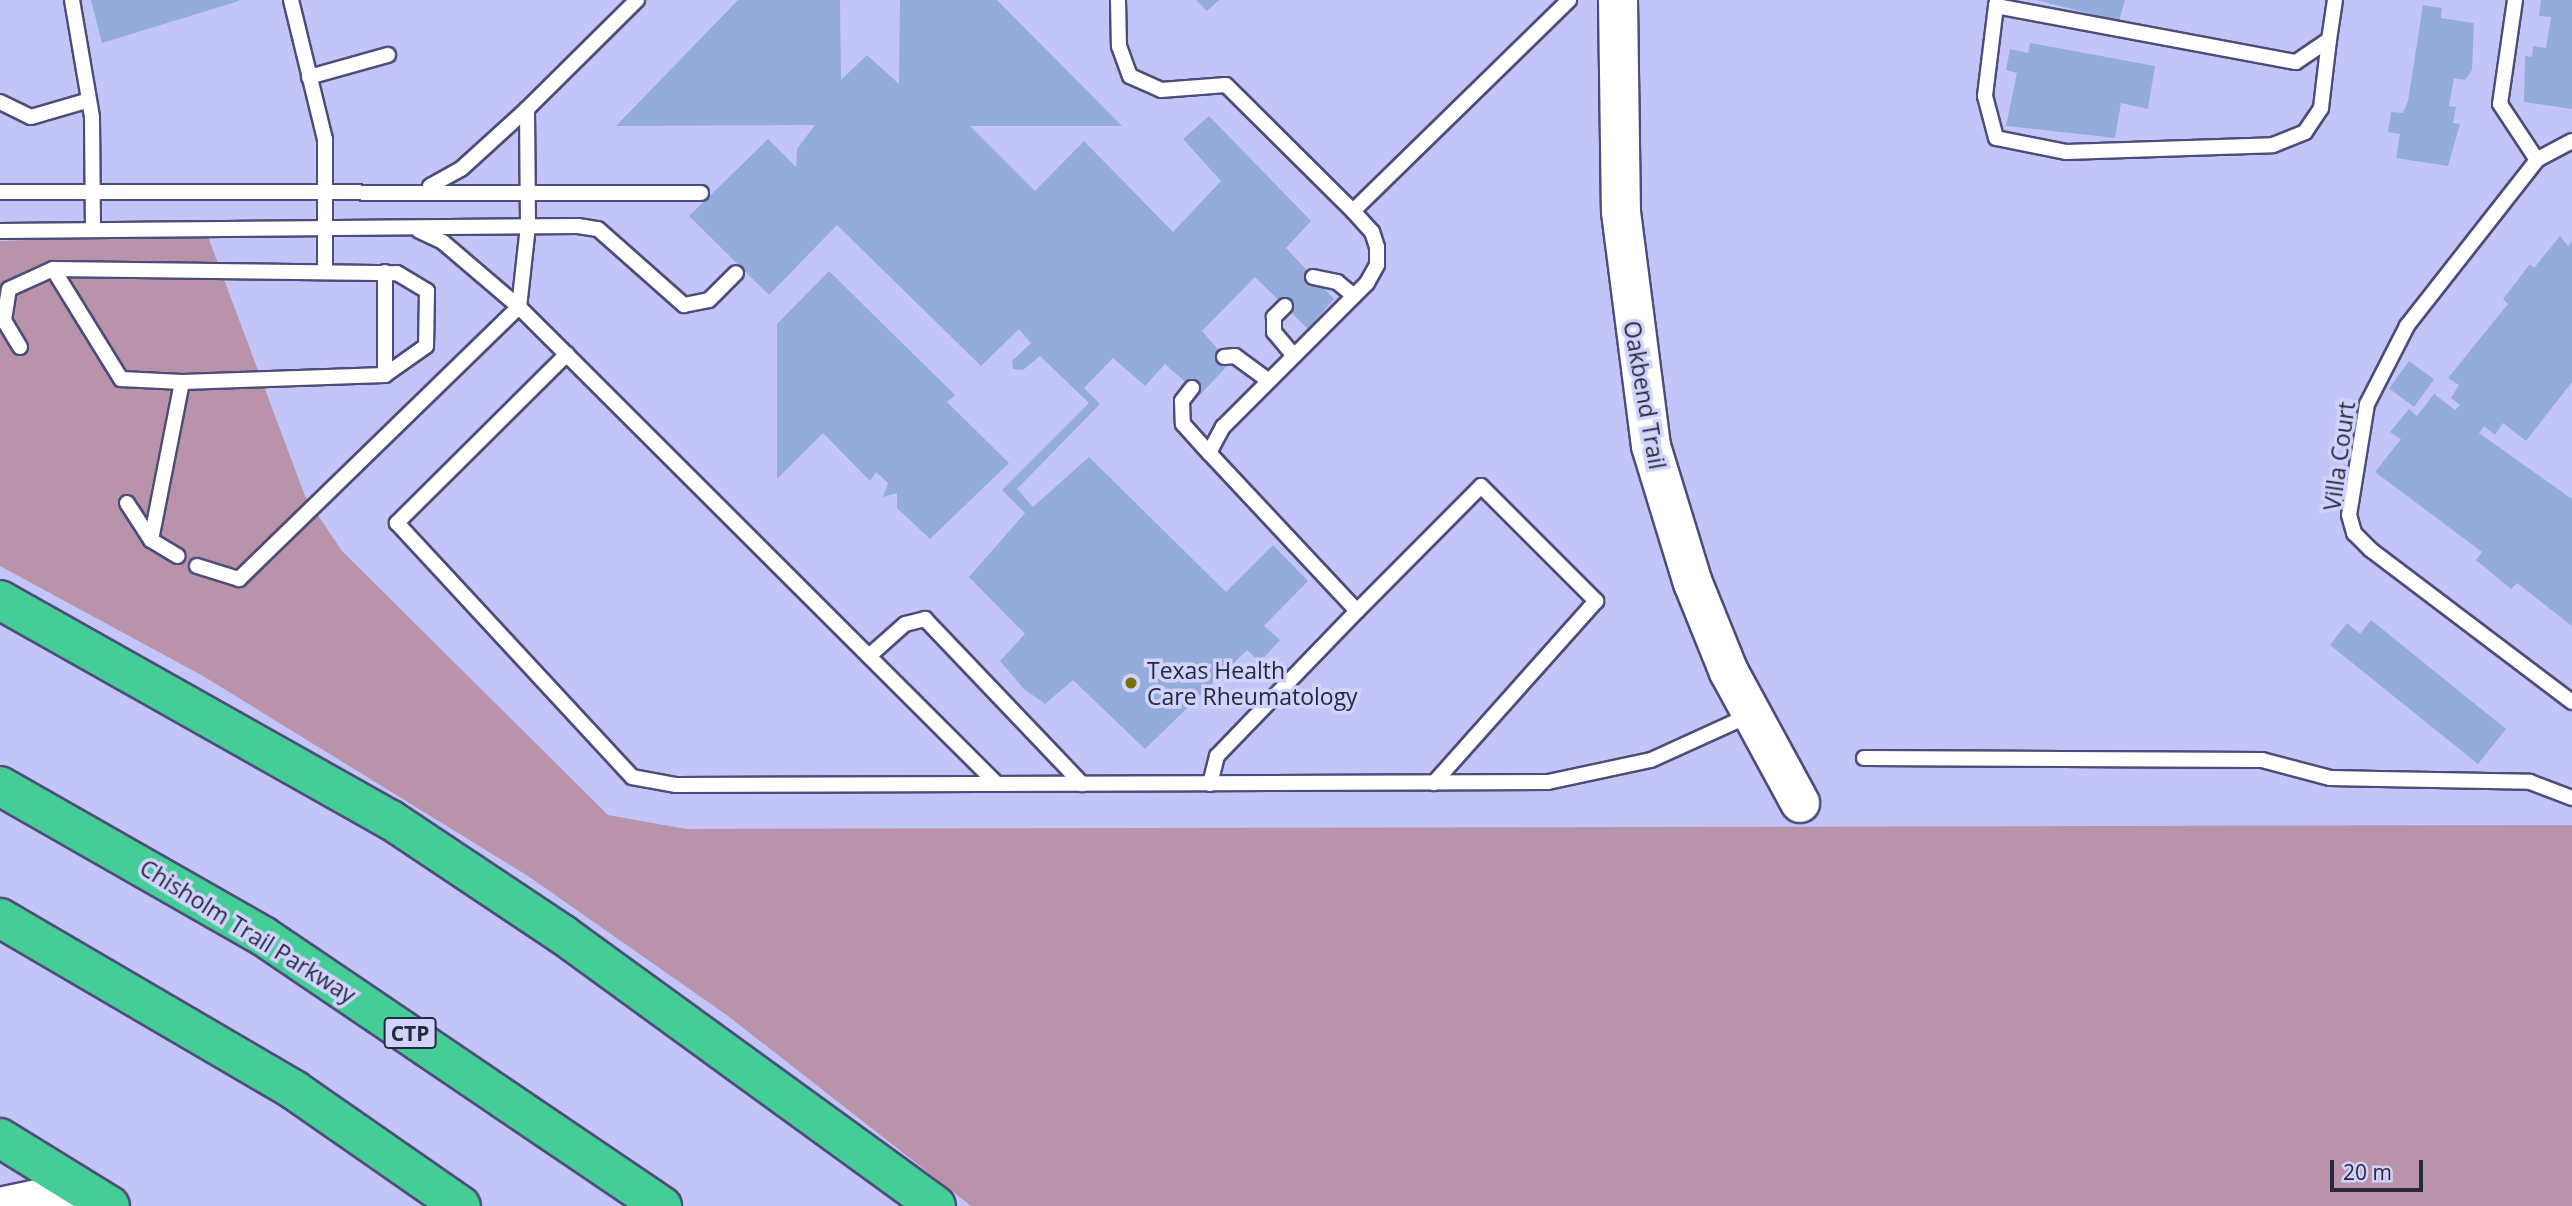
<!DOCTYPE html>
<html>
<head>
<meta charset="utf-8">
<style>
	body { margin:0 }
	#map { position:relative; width:2572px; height:1206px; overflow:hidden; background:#c3c5f9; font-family:"Open Sans",sans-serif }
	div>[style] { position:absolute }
	.green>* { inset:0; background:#b993a9 }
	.building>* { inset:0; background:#94acdb; transform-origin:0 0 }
	.roads { filter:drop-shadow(2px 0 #4d4d79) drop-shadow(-2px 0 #4d4d79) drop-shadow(0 2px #4d4d79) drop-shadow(0 -2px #4d4d79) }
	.lane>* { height:14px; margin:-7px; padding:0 7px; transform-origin:7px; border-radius:7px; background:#fff }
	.secondary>* { height:38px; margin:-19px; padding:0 19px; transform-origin:19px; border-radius:19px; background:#fff }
	.highway>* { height:38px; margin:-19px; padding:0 19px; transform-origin:19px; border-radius:19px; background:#45cd98 }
	.dots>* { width:19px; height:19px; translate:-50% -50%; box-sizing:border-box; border:4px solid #d1d3fd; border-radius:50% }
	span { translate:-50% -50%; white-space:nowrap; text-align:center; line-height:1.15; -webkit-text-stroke:7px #d1d3fd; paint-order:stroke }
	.shield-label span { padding:2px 5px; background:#d1d3fd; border:2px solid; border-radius:5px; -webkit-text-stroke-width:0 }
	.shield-label { font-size:21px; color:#28283c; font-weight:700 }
	.street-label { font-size:23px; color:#28283c }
	.poi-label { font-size:23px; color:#28283c }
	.left { translate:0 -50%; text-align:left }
	.scale { position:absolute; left:2330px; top:1160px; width:93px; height:32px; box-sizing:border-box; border:4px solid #28283c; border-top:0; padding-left:9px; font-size:21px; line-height:24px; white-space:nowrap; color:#28283c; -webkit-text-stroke:5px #d1d3fd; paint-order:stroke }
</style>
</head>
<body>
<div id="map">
	<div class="green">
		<div style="clip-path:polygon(207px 234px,305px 496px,342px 551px,608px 815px,686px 829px,2572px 825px,2572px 1206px,971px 1206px,728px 1016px,528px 876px,203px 676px,0 566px,0 241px)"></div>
	</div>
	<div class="building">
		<div style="clip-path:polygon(91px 0,239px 0,239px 1px,102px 43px)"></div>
		<div style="clip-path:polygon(738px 0,840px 0,841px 80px,867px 55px,899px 84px,900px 0,997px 0,1122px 126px,970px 126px,1035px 191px,1084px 141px,1173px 232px,1221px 181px,1183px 139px,1209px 116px,1311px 221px,1286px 248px,1334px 299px,1308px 329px,1255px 277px,1202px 331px,1230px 363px,1200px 395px,1165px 364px,1145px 386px,1113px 358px,1084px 388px,1100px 404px,1017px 489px,1033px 507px,1089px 457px,1226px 592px,1273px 545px,1308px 581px,1264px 626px,1280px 640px,1260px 662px,1247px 650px,1145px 749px,1073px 680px,1045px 704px,1024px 689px,1000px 661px,1025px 634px,969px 577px,1025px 513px,1002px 490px,1089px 403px,1040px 356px,1023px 370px,1013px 369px,1012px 361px,1031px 343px,1019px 329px,981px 366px,837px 225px,769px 295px,689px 216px,768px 139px,796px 167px,797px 149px,815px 125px,616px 126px)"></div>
		<div style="clip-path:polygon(1196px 0,1219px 0,1207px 11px)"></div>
		<div style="clip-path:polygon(2036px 0,2125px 0,2119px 21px)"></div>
		<div style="clip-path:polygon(2541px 0,2572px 0,2572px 109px,2524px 102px,2525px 56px,2532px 57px,2533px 46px,2546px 48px,2551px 17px,2539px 16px)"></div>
		<div style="clip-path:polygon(2423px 5px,2442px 8px,2441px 18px,2474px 23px,2472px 70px,2465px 80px,2454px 78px,2449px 106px,2456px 107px,2453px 123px,2460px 124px,2448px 166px,2396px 158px,2400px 134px,2388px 132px,2391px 112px,2403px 113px,2408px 101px)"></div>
		<div style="clip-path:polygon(2030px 43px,2155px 66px,2148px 109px,2121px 103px,2115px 138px,2006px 126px,2017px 73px,2006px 70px,2010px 49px,2028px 53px)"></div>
		<div style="clip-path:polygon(2560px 236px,2568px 246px,2572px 241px,2572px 382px,2526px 441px,2503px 423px,2495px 435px,2484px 426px,2479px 433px,2572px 499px,2572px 626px,2517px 583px,2511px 589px,2476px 560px,2482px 552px,2375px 472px,2401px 439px,2390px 432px,2409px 409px,2417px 416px,2434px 394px,2455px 410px,2460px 405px,2451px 398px,2459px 385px,2448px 378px,2508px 304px,2503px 299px,2530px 264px,2534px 268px)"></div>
		<div style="clip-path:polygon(829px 271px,955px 395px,947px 402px,1009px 463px,930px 539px,897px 508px,897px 493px,883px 497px,888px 483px,876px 472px,870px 481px,823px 433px,777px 479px,777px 324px)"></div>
		<div style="left:2409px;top:361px;width:31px;height:34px;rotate:36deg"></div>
		<div style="clip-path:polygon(2371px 620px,2506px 729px,2478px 764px,2330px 645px,2347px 623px,2360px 634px)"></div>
	</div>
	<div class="roads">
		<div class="lane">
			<div style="left:72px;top:0;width:119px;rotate:80.3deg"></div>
			<div style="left:92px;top:117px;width:113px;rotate:89.5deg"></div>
			<div style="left:291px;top:0;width:143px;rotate:76.3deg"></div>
			<div style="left:325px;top:139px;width:132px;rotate:90deg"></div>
			<div style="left:637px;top:0;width:155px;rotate:135.3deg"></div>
			<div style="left:527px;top:109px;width:117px;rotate:89.5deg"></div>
			<div style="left:528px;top:226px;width:81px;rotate:96.3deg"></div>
			<div style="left:519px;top:307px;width:675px;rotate:44.94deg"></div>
			<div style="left:1118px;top:0;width:46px;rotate:88.8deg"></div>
			<div style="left:1119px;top:46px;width:32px;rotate:70deg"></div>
			<div style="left:1130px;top:76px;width:34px;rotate:24deg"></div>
			<div style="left:1161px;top:90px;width:65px;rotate:-4.4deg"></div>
			<div style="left:1226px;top:85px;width:179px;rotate:44.8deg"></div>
			<div style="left:1353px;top:211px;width:302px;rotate:-44.3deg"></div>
			<div style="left:1997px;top:0;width:6px;rotate:99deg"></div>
			<div style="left:1996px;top:6px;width:305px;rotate:10.6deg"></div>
			<div style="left:2296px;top:62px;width:40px;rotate:-34deg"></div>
			<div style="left:2329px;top:40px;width:40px;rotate:-81.5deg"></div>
			<div style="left:2515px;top:0;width:105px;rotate:98.2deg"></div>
			<div style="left:2500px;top:104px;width:67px;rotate:56.5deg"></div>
			<div style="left:1996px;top:6px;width:91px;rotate:97deg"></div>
			<div style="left:1985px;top:96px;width:43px;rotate:75.3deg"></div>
			<div style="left:1996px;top:138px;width:71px;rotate:11.3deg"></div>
			<div style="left:2066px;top:152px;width:207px;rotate:-1.9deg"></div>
			<div style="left:2273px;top:145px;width:35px;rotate:-22deg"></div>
			<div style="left:2305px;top:132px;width:29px;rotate:-56deg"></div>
			<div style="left:2321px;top:108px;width:68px;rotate:-83.3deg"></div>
			<div style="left:309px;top:77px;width:82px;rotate:-15.6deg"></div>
			<div style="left:0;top:102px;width:34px;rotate:26deg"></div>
			<div style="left:31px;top:117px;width:60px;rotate:-16.3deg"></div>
			<div style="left:2572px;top:141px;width:40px;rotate:152deg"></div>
			<div style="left:2537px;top:160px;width:211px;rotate:128.1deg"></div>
			<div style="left:2407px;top:326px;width:88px;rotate:117.1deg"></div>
			<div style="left:2367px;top:404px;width:112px;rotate:99.2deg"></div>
			<div style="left:2349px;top:515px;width:19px;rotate:74deg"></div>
			<div style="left:2354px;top:533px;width:24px;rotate:45deg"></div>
			<div style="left:2371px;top:550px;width:252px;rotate:37.1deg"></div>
			<div style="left:430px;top:186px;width:35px;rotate:-29deg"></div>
			<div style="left:461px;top:169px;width:89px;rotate:-42.3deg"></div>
			<div style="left:0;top:192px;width:701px;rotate:0.08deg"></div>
			<div style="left:0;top:231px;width:578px;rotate:-0.5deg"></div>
			<div style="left:578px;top:226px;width:20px;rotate:9deg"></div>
			<div style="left:598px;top:229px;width:115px;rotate:41.5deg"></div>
			<div style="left:684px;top:305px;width:25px;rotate:-11deg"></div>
			<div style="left:709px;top:300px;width:38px;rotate:-45deg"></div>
			<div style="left:385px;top:272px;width:103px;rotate:90deg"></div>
			<div style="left:1313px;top:277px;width:25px;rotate:12deg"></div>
			<div style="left:1337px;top:282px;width:22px;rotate:39deg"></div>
			<div style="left:1285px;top:306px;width:16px;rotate:135deg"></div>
			<div style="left:1274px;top:317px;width:15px;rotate:90deg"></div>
			<div style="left:1274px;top:332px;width:31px;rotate:50deg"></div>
			<div style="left:20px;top:347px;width:31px;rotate:-121deg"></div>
			<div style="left:4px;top:320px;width:31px;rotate:-81deg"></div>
			<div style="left:9px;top:289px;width:48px;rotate:-24.4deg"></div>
			<div style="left:567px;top:354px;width:240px;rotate:135.2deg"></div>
			<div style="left:397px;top:523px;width:346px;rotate:47.2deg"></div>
			<div style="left:632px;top:777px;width:45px;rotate:10.3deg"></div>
			<div style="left:676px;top:785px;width:872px;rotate:-0.2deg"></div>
			<div style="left:1548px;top:782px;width:105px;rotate:-12.1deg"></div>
			<div style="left:1651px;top:760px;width:109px;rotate:-24.4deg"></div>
			<div style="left:1224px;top:357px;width:11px;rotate:-5deg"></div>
			<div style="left:1235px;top:356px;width:42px;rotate:36.3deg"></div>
			<div style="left:1192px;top:388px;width:16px;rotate:128deg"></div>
			<div style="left:1182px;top:401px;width:23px;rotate:88deg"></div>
			<div style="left:1183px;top:424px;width:39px;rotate:48deg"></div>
			<div style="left:127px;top:503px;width:44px;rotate:57deg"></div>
			<div style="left:151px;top:540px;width:31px;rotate:31deg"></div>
			<div style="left:151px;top:540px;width:161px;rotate:-78.9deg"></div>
			<div style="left:182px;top:382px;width:61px;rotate:-177.2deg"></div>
			<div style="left:121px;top:379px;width:129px;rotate:-121.7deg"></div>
			<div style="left:53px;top:269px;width:344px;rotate:0.7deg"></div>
			<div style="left:397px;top:273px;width:35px;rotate:31deg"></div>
			<div style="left:427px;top:291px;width:55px;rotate:91deg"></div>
			<div style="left:426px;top:346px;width:50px;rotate:144.7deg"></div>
			<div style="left:385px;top:375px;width:203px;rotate:178deg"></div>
			<div style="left:197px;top:566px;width:44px;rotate:17.2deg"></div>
			<div style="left:239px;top:579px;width:390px;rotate:-44.2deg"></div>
			<div style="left:519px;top:307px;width:100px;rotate:-139.5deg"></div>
			<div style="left:443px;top:242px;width:26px;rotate:-155deg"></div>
			<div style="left:1357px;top:611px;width:176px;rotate:-45.2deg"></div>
			<div style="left:1481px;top:486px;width:163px;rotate:45deg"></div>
			<div style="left:1596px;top:601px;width:244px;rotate:131.7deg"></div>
			<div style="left:869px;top:656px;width:48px;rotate:-41.6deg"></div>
			<div style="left:905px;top:624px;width:21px;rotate:-14deg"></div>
			<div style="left:925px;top:619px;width:228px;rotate:46.4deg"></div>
			<div style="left:1864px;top:758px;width:398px;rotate:0.3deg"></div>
			<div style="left:2262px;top:760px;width:70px;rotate:14.8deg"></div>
			<div style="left:2330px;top:778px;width:200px;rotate:1.1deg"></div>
			<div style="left:2530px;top:782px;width:45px;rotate:20.9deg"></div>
			<div style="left:1210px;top:784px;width:29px;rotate:-76deg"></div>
			<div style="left:1217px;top:756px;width:202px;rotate:-46deg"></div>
			<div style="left:1357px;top:611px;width:216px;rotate:-133.1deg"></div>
			<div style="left:1209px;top:453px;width:30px;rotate:-62deg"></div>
			<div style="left:1223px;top:427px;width:204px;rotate:-45deg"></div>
			<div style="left:1367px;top:283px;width:21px;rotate:-61deg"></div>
			<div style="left:1377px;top:265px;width:18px;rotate:-90deg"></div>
			<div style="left:1377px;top:247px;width:16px;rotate:-108deg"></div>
			<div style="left:1372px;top:232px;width:28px;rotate:-132deg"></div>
		</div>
		<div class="secondary">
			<div style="left:1618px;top:0;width:212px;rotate:89.2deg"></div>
			<div style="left:1621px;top:212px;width:236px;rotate:82.7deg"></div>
			<div style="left:1651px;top:446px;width:143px;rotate:73deg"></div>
			<div style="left:1693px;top:583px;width:96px;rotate:68deg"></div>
			<div style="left:1729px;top:672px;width:149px;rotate:61.5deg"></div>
			<div style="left:4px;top:1206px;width:48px;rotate:-12deg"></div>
			<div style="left:51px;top:1196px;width:46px;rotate:12.5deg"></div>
		</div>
		<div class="highway">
			<div style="left:0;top:600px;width:449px;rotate:29.4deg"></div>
			<div style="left:391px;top:820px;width:206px;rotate:33.7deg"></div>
			<div style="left:562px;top:934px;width:462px;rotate:36deg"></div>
			<div style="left:0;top:786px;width:303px;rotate:29.7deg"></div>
			<div style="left:263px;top:936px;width:482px;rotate:34.1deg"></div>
			<div style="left:0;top:918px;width:341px;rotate:30.3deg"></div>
			<div style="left:294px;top:1090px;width:203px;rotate:34.8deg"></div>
			<div style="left:0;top:1138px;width:129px;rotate:31.7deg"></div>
		</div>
	</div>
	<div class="dots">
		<div style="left:1131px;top:683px;background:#786e0c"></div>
	</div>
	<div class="shield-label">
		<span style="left:410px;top:1033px">CTP</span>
	</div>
	<div class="street-label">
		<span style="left:1645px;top:395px;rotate:80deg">Oakbend Trail</span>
		<span style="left:2339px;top:456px;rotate:-82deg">Villa Court</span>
		<span style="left:248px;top:931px;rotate:32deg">Chisholm Trail Parkway</span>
	</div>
	<div class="poi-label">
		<span class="left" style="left:1147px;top:683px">Texas Health<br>Care Rheumatology</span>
	</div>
	<div class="scale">20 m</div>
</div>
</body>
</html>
